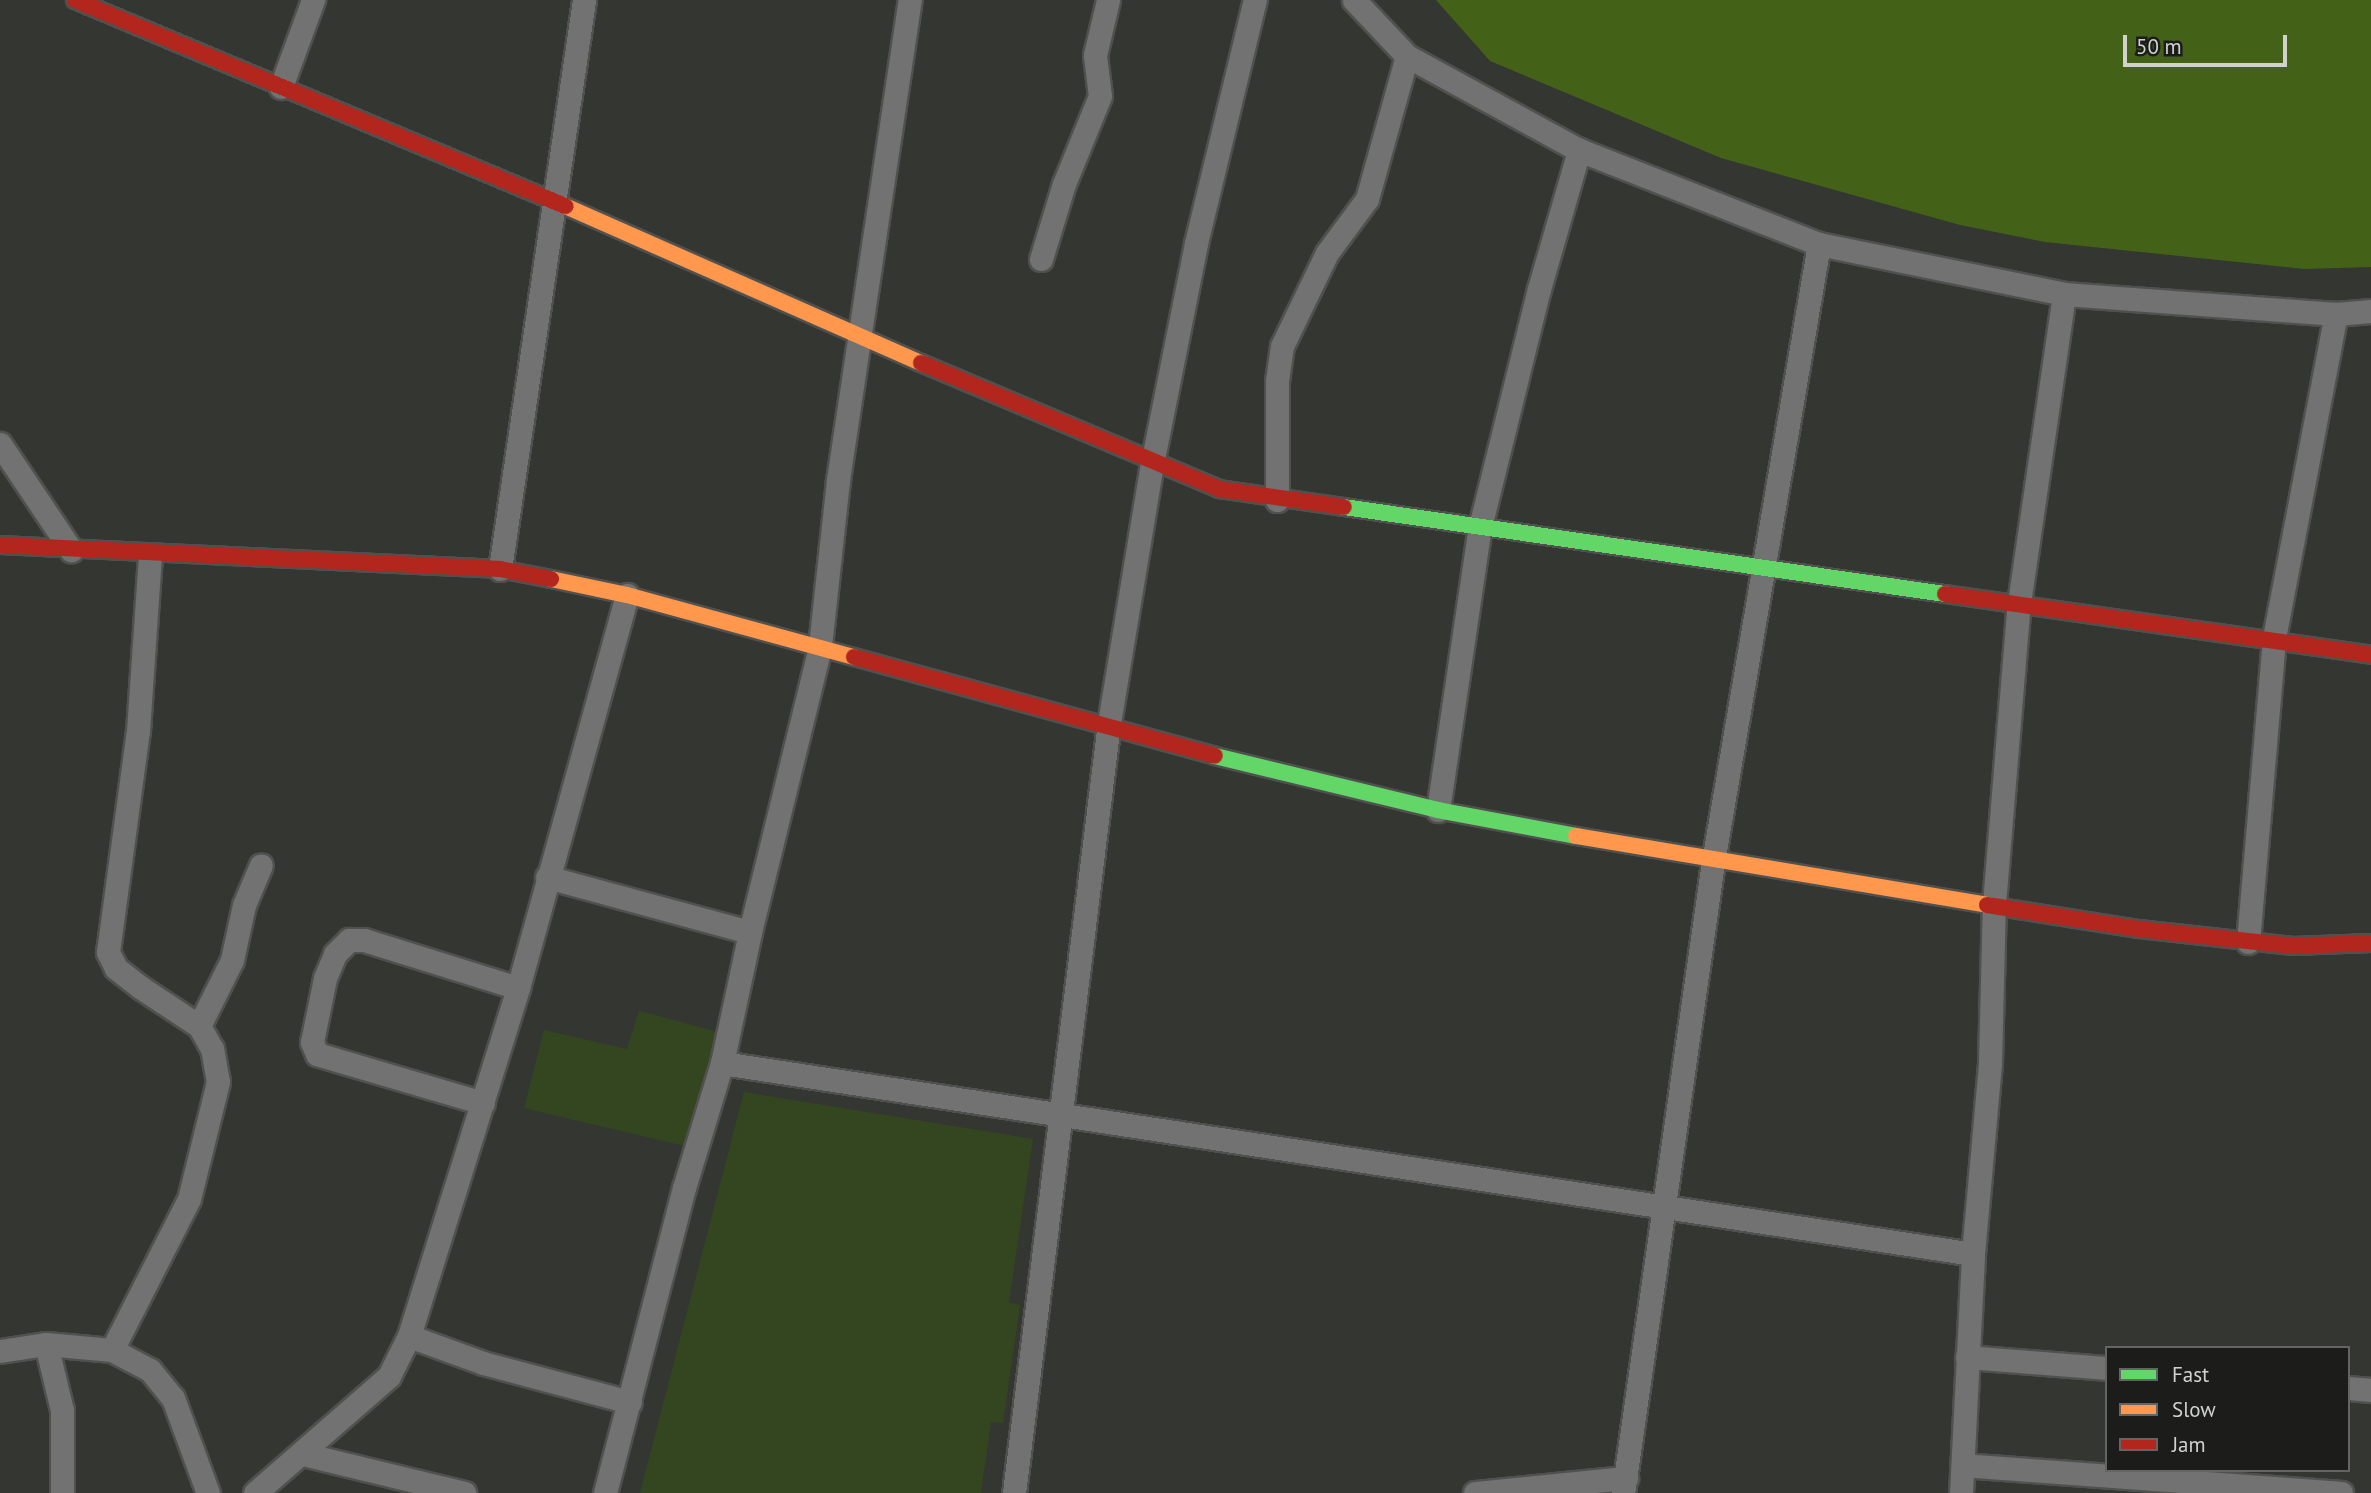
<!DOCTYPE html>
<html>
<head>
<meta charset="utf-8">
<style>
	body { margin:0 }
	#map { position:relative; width:2371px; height:1493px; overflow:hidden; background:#343632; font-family:"PT Sans",sans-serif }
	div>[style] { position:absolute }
	.green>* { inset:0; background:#344620 }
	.water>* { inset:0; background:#436217 }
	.roads { filter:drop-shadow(2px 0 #50514f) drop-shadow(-2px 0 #50514f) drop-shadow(0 2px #50514f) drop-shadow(0 -2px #50514f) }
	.street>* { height:23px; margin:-11.5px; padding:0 11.5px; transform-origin:11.5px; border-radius:11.5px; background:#717271 }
	.fast>* { height:16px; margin:-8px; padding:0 8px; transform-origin:8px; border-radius:8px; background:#63d668 }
	.slow>* { height:16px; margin:-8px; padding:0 8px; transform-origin:8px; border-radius:8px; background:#ff974d }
	.jam>* { height:16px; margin:-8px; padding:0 8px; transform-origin:8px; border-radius:8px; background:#b3261e }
	span { translate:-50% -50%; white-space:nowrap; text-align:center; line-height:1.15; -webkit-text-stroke:7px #1c1d1b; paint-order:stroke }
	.legend { position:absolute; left:2105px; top:1346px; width:245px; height:126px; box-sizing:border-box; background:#1c1d1b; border:2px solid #646563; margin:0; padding:9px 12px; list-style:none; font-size:21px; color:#d0d2ce }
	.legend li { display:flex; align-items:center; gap:14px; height:35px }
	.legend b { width:35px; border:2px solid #646563 }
	.scale { position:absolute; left:2123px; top:35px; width:164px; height:32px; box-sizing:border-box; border:4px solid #d0d2ce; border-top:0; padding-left:9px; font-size:21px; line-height:24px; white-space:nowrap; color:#d0d2ce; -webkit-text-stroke:5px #1c1d1b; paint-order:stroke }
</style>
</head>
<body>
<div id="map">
	<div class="green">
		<div style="clip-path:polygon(639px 1011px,726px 1034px,693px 1148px,524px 1108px,544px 1030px,627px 1049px)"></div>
		<div style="clip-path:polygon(744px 1092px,1033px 1139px,1009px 1302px,1020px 1305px,1003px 1423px,991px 1422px,981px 1493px,640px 1493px)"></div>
	</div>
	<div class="water">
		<div style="clip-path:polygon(1436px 0,2371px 0,2371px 267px,2304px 269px,2045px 242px,1960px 225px,1721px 158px,1490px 61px)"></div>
	</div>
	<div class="roads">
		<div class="street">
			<div style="left:1354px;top:0;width:77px;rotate:46.6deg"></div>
			<div style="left:1407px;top:56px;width:196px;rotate:28.7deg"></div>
			<div style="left:1579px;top:150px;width:258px;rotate:21.4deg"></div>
			<div style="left:1819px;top:244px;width:250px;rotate:11.5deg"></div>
			<div style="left:2064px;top:294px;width:273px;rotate:4.2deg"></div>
			<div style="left:2336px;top:314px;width:35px;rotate:-5deg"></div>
			<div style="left:281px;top:87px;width:93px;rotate:-69.8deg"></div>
			<div style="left:1041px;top:259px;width:78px;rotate:-73deg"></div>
			<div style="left:1064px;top:184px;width:95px;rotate:-67.8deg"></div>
			<div style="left:1100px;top:96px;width:41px;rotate:-97deg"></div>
			<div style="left:1095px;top:55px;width:57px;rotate:-76.7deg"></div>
			<div style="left:0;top:444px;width:128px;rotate:56.2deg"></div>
			<div style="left:1277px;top:500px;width:119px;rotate:-90deg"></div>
			<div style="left:1277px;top:381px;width:35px;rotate:-82deg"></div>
			<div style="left:1282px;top:346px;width:103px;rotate:-64.2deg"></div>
			<div style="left:1327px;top:253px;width:67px;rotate:-53.5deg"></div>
			<div style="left:1367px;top:199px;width:148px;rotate:-74.4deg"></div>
			<div style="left:500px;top:569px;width:575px;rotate:-81.6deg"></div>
			<div style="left:1438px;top:810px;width:286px;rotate:-81.6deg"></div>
			<div style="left:1480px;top:527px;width:245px;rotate:-76.1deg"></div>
			<div style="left:1539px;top:289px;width:145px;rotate:-73.9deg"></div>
			<div style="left:547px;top:877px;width:210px;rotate:15.2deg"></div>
			<div style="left:2248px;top:942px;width:305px;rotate:-85.1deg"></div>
			<div style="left:2274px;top:638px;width:330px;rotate:-79.2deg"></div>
			<div style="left:199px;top:1026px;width:74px;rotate:-63.4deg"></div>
			<div style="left:232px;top:960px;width:56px;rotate:-77.7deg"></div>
			<div style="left:244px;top:905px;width:43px;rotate:-67deg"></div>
			<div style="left:722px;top:1063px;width:1265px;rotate:8.68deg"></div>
			<div style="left:483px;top:1103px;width:173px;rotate:-163.6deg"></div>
			<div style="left:317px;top:1054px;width:13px;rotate:-113deg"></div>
			<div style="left:312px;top:1042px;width:65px;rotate:-78.5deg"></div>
			<div style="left:325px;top:978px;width:26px;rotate:-67deg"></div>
			<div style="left:335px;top:954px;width:20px;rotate:-45deg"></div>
			<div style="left:349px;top:940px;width:15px"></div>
			<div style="left:364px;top:940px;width:161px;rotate:17.3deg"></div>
			<div style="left:409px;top:1336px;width:79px;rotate:20deg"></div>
			<div style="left:483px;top:1363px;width:152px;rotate:14.9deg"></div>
			<div style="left:46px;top:1344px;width:68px;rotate:76.4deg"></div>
			<div style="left:62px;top:1410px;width:83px;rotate:90deg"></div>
			<div style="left:112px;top:1350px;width:169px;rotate:-63deg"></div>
			<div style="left:189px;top:1199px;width:121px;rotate:-76.1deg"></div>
			<div style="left:218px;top:1082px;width:34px;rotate:-100deg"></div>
			<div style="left:212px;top:1049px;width:26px;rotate:-119deg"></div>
			<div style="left:199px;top:1026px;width:71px;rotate:-146.5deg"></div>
			<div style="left:140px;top:987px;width:31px;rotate:-142deg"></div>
			<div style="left:116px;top:968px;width:18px;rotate:-117deg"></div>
			<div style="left:108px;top:952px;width:223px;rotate:-82.3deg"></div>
			<div style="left:138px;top:731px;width:176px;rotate:-86.1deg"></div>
			<div style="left:0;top:1351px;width:47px;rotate:-8.7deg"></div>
			<div style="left:46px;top:1344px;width:66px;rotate:5.2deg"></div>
			<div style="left:112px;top:1350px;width:43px;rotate:27.8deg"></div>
			<div style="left:150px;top:1370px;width:36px;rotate:51deg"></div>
			<div style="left:173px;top:1398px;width:101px;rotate:69.8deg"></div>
			<div style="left:1967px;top:1357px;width:140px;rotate:4.5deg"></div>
			<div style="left:2348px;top:1388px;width:23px;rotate:5deg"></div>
			<div style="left:303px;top:1454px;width:166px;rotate:13.6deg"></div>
			<div style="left:1963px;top:1465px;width:379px;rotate:4.2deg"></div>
			<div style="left:255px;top:1493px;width:178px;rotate:-41.1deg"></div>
			<div style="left:389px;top:1376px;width:45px;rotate:-63.4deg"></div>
			<div style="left:409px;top:1336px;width:365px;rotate:-72.6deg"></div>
			<div style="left:518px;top:988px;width:408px;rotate:-74.5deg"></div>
			<div style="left:605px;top:1493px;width:315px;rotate:-75.5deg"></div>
			<div style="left:684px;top:1188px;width:131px;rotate:-73.1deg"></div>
			<div style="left:722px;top:1063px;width:134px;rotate:-77.9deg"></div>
			<div style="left:750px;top:932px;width:294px;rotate:-76.2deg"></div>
			<div style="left:820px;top:646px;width:167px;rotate:-83.8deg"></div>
			<div style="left:838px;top:480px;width:485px;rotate:-81.5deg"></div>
			<div style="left:1014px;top:1493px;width:776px;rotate:-82.97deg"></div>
			<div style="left:1109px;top:723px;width:263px;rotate:-80.6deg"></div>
			<div style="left:1152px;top:464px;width:225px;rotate:-78.7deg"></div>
			<div style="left:1196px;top:243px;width:250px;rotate:-76.4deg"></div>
			<div style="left:1475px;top:1493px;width:152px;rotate:-5.7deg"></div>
			<div style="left:1623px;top:1493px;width:637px;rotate:-81.88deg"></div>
			<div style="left:1713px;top:862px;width:627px;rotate:-80.27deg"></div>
			<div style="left:1961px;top:1493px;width:239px;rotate:-87.1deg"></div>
			<div style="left:1973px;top:1254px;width:191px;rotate:-84.9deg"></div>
			<div style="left:1990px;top:1064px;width:160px;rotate:-88.6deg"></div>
			<div style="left:1994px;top:904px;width:302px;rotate:-85.3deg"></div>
			<div style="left:2019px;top:603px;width:312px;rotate:-81.7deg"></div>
		</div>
		<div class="fast">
			<div style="left:1344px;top:507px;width:607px;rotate:8.24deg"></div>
			<div style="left:1215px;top:756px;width:229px;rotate:13.6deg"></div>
			<div style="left:1438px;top:810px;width:140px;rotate:10.7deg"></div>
		</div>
		<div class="slow">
			<div style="left:565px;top:206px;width:389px;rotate:23.8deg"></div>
			<div style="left:551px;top:579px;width:78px;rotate:11.9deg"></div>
			<div style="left:627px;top:595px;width:235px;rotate:15.3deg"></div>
			<div style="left:1576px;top:836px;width:417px;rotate:9.5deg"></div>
		</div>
		<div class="jam">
			<div style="left:75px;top:0;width:532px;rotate:22.8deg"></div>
			<div style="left:921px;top:363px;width:324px;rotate:22.9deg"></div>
			<div style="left:1219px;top:489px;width:126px;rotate:8.2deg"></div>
			<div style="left:0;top:545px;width:501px;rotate:2.75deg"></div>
			<div style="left:500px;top:569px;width:52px;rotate:11.1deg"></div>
			<div style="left:1945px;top:594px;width:430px;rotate:8.1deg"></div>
			<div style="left:854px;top:657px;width:374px;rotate:15.3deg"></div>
			<div style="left:1987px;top:905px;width:154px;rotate:9deg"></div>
			<div style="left:2139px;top:929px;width:155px;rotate:6.3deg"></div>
			<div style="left:2293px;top:946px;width:78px;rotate:-2.2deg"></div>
		</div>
	</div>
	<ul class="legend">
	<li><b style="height:9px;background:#63d668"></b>Fast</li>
	<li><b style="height:9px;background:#ff974d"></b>Slow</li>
	<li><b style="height:9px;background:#b3261e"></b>Jam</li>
	</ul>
	<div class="scale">50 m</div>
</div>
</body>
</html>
